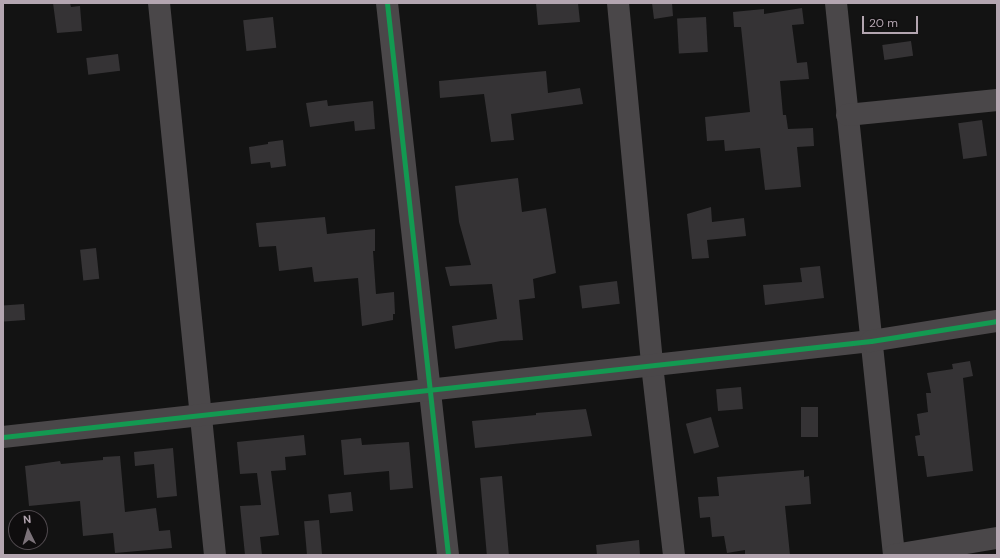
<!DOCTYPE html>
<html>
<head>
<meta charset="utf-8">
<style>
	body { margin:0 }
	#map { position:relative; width:1000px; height:558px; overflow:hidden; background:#131313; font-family:"DM Sans",sans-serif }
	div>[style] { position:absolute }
	.building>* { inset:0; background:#353335; transform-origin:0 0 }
	.street>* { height:22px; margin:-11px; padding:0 11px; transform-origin:11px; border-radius:11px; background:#4a4749 }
	.cycleway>* { height:5px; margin:-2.5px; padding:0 2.5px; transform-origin:2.5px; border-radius:2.5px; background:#139951 }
	span { translate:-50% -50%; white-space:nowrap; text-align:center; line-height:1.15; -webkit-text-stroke:3.5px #0f0d0e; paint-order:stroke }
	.frame { position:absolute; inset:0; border:4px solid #b3a5b0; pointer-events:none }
	.north { position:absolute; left:8px; top:510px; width:40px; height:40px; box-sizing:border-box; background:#0f0d0e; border:1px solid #514a4f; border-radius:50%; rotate:355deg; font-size:11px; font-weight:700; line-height:16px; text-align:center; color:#b3a5b0 }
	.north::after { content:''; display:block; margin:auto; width:14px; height:18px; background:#7b7279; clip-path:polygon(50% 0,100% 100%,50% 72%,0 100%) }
	.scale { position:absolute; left:862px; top:16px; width:56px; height:18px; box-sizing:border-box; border:2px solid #b3a5b0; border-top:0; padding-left:5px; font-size:12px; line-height:14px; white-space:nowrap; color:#b3a5b0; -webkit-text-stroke:3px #0f0d0e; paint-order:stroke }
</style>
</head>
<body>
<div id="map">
	<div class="building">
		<div style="clip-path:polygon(53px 3px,70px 3px,71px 7px,80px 6px,82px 31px,57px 33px)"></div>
		<div style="clip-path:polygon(536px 3px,578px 3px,580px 22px,538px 25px)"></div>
		<div style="clip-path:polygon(652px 3px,672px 3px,673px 16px,654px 19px)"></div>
		<div style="clip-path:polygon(802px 8px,804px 24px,792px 25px,797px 63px,807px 62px,809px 79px,780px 81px,783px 115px,786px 115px,788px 129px,813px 128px,814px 146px,797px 147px,801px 187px,765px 190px,760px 148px,725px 151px,724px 140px,707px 141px,705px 117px,750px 112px,741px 27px,734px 27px,733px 12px,764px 9px,764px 14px)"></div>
		<div style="left:273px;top:17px;width:31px;height:30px;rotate:84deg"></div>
		<div style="left:706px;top:17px;width:35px;height:29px;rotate:87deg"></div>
		<div style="left:911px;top:41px;width:15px;height:29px;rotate:82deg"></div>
		<div style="left:118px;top:54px;width:17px;height:32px;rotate:83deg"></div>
		<div style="clip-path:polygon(546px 71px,548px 93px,580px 88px,583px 104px,511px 114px,514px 140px,491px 142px,484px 94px,440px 98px,439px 81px)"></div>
		<div style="clip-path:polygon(327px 100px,328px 106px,373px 101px,375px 129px,355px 131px,354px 121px,310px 127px,306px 103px)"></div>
		<div style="left:982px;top:120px;width:36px;height:24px;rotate:82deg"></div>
		<div style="clip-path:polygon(283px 140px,286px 166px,271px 168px,270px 162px,251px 164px,249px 147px,268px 144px,268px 142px)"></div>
		<div style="clip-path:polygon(518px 178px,522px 212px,546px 208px,556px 273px,533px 279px,535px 298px,519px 300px,523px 340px,501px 341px,455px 349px,452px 326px,497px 319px,492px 284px,450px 286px,445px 267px,471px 265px,459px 222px,455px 186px)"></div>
		<div style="clip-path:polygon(711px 207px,712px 222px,744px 218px,746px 236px,707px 240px,709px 258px,692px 259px,687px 214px)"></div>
		<div style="clip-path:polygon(325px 217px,327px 234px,375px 229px,375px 251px,373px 251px,376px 294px,394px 292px,395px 314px,393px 314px,393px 320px,362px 326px,358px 278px,314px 282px,312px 267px,279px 271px,276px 246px,259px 247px,256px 223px)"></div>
		<div style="left:96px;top:248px;width:31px;height:16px;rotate:84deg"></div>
		<div style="clip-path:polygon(820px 266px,824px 298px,765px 305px,763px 285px,802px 282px,800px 268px)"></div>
		<div style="left:617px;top:281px;width:23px;height:38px;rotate:83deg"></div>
		<div style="left:24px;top:304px;width:16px;height:21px;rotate:86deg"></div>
		<div style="clip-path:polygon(970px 361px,973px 376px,963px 378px,973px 471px,927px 477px,924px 456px,918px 456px,915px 436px,920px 435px,917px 414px,928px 412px,926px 393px,931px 393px,927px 373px,953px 369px,952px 364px)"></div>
		<div style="left:741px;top:387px;width:22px;height:25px;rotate:85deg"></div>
		<div style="left:801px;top:407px;width:17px;height:30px"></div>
		<div style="clip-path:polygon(586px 409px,592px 436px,475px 448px,472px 421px,536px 415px,536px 413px)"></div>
		<div style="left:711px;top:417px;width:31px;height:26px;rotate:75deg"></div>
		<div style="clip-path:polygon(304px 435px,306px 455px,285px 457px,286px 470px,271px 471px,279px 535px,260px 537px,262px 555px,245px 555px,240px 506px,261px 505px,257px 473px,240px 474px,237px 442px)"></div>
		<div style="clip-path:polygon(361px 438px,362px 445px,409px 442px,413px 488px,390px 490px,389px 471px,344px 475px,341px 440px)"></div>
		<div style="clip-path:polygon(173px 448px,177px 496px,157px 498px,154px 464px,135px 466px,134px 452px)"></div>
		<div style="clip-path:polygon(120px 456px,125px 512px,156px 508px,159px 531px,170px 530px,172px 548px,115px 553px,113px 533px,83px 536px,80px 501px,29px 506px,25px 466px,60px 461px,61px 464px,103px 460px,103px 457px)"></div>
		<div style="clip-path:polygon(804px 470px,804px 477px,809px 476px,811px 504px,785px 506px,790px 555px,745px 555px,745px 550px,727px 553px,724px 536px,712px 537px,710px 517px,700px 518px,698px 497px,719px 496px,717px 477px)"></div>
		<div style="left:502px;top:476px;width:79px;height:22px;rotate:85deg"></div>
		<div style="left:351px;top:492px;width:19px;height:23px;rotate:84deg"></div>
		<div style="left:319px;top:520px;width:35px;height:15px;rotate:85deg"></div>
		<div style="clip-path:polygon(639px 540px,640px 555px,597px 555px,596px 545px)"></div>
	</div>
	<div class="street">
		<div style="left:159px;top:3px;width:555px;rotate:84.21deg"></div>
		<div style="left:387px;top:3px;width:555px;rotate:83.69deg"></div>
		<div style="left:618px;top:3px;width:364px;rotate:84.6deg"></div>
		<div style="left:652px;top:365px;width:191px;rotate:83.4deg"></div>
		<div style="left:836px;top:3px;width:555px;rotate:84deg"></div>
		<div style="left:847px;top:115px;width:151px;rotate:-5.7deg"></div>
		<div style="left:3px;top:437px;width:873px;rotate:-6.31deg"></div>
		<div style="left:871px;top:341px;width:128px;rotate:-9deg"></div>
		<div style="left:894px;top:555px;width:104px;rotate:-9.4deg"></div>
	</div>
	<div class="cycleway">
		<div style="left:387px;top:3px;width:555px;rotate:83.69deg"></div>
		<div style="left:3px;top:437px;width:873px;rotate:-6.31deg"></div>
		<div style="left:871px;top:341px;width:128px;rotate:-9deg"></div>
	</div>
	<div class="frame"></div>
	<div class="north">N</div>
	<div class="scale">20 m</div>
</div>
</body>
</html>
